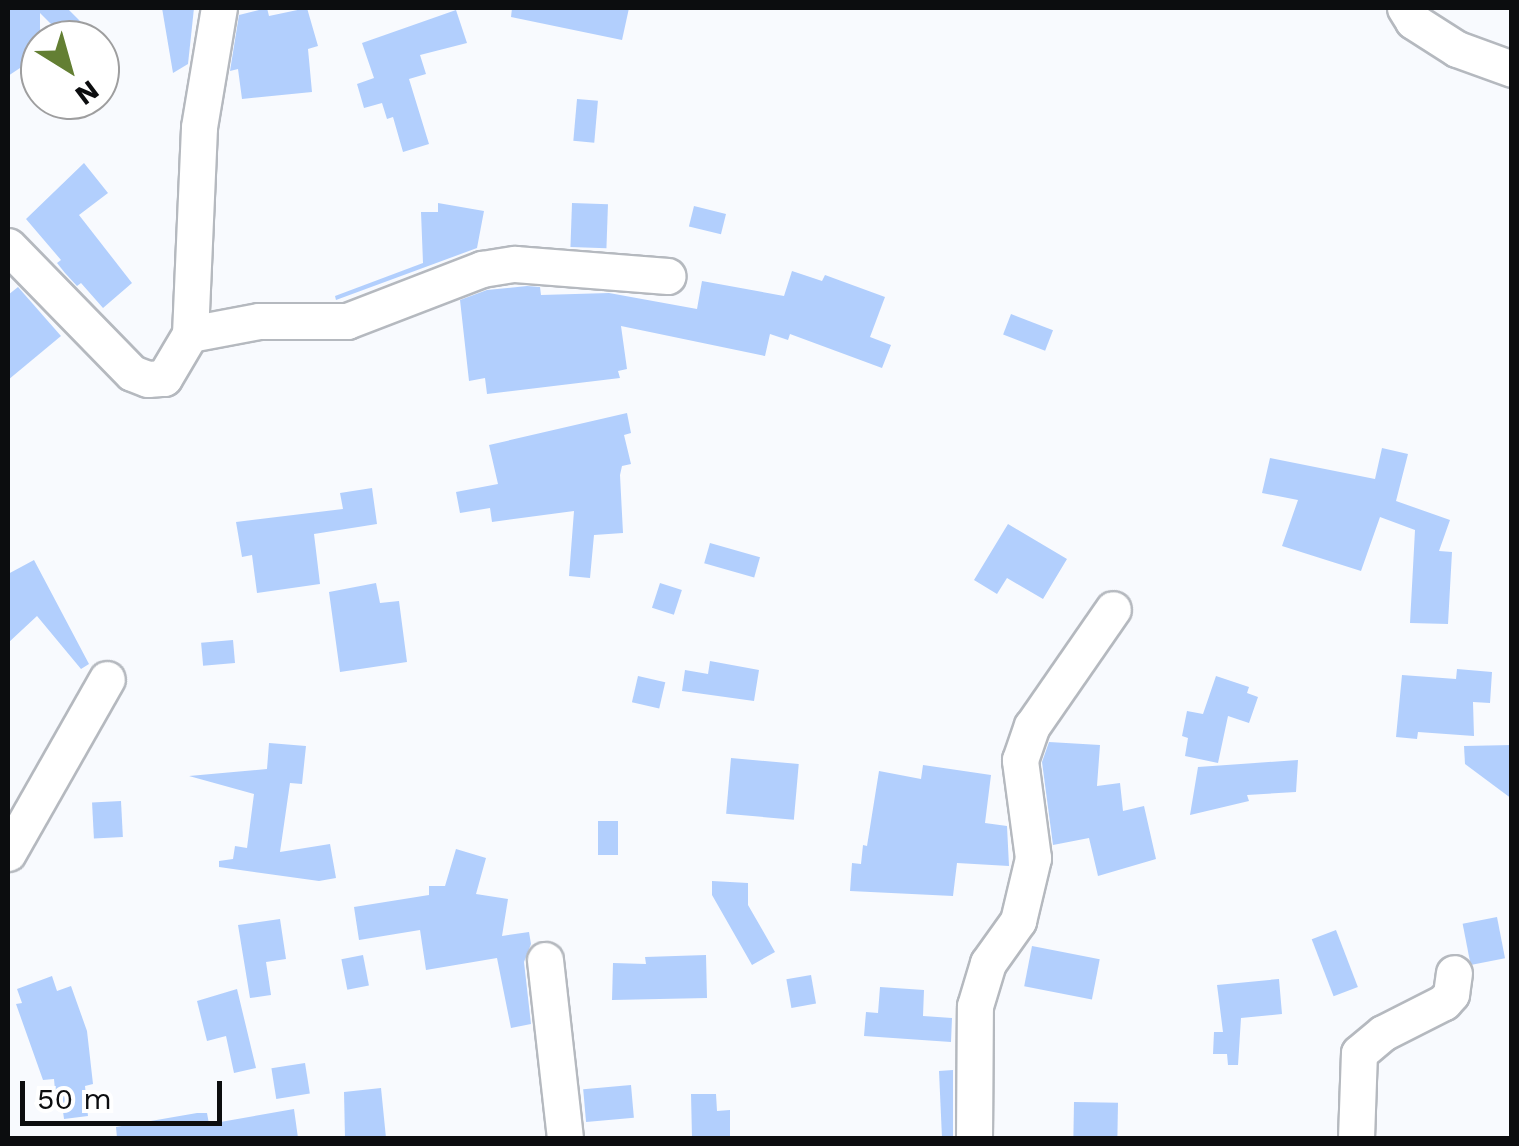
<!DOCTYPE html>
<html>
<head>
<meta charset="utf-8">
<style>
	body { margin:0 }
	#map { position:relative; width:1519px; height:1146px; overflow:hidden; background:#f8fafe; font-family:"Work Sans",sans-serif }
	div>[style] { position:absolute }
	.building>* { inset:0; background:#b2cffd; transform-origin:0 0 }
	.roads { filter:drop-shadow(2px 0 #b5b9bf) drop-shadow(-2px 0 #b5b9bf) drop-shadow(0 2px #b5b9bf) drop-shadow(0 -2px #b5b9bf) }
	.minor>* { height:35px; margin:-17.5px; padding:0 17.5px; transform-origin:17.5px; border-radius:17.5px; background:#fff }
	span { translate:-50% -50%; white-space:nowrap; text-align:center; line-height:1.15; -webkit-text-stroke:9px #fff; paint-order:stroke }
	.frame { position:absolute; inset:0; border:10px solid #0c0d0f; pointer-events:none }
	.north { position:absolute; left:20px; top:20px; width:100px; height:100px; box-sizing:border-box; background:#fff; border:2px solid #9e9e9f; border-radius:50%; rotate:143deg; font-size:28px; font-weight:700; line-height:40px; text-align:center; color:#0c0d0f }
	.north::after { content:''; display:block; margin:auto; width:35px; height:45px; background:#637f33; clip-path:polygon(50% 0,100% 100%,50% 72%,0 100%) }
	.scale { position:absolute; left:20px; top:1081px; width:202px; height:45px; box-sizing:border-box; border:5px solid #0c0d0f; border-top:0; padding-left:12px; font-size:30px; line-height:35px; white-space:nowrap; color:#0c0d0f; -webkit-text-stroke:8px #fff; paint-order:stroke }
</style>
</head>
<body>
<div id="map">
	<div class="building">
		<div style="clip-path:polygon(8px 8px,67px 8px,82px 23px,65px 38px,40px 13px,40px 93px,20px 68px,8px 76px)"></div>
		<div style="clip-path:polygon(162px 8px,194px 8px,188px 64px,173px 73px)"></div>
		<div style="clip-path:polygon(267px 8px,269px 16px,307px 8px,318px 46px,308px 49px,312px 92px,242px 99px,238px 69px,230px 71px,239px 15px)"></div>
		<div style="clip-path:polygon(512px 8px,629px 8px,622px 40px,511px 17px)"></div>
		<div style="clip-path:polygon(456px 10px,467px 43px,420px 55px,426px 74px,409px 79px,429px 144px,403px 152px,393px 117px,387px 119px,382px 103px,364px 108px,357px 84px,374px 78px,362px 43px)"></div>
		<div style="left:577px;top:99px;width:21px;height:42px;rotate:5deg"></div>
		<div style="clip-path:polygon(84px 163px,108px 193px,79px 215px,132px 283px,103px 308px,81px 283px,77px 286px,65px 273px,57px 263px,61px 260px,26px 219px)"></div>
		<div style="clip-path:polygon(438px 203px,484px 211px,477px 248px,336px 300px,335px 296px,423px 263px,421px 212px,438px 212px)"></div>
		<div style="left:572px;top:203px;width:36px;height:44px;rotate:2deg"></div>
		<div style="left:694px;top:206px;width:33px;height:21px;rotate:14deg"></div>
		<div style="clip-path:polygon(792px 271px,822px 281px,825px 275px,885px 297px,870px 337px,891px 345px,882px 368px,790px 334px,788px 340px,770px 334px,765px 356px,621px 326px,627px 369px,618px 371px,620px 378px,487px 394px,485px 378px,469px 381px,460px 300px,487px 290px,527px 286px,540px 287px,541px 295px,609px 293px,697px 309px,702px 281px,784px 296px)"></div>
		<div style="clip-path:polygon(18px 287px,61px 336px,8px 380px,8px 295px)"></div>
		<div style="left:1011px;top:314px;width:45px;height:22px;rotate:21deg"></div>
		<div style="clip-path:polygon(627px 413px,631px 433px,624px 435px,631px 464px,622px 466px,620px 475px,623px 533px,594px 535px,590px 578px,569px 576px,574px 511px,492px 522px,490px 508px,460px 513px,456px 492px,498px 484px,489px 445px)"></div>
		<div style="clip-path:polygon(1382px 448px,1408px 454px,1396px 501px,1450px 520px,1439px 551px,1452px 552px,1448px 624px,1410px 623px,1415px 530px,1380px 517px,1361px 571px,1282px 546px,1298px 500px,1262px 493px,1270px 458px,1375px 479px)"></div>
		<div style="clip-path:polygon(372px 488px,377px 524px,314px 534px,320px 584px,257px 593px,252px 555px,242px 557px,236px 522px,343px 509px,340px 493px)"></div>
		<div style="clip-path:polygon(1008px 524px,1067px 559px,1043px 599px,1007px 578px,997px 594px,974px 580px)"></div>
		<div style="left:710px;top:543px;width:52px;height:21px;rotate:16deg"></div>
		<div style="clip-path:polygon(34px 560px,89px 664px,81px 669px,37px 616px,8px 643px,8px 574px)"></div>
		<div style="clip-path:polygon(376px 583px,380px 603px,399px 601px,407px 662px,340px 672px,329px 592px)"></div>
		<div style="left:660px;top:583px;width:23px;height:26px;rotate:18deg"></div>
		<div style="left:233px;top:640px;width:23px;height:32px;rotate:85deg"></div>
		<div style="clip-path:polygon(710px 661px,759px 670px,754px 701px,682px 691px,685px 670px,708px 674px)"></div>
		<div style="clip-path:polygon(1457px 669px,1492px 672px,1490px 703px,1473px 702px,1474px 736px,1418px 732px,1417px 739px,1396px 737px,1402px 675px,1456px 679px)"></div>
		<div style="left:638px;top:676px;width:28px;height:27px;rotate:13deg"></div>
		<div style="clip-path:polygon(1216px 676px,1249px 687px,1247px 693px,1258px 697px,1249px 723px,1228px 716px,1218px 763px,1185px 756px,1188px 738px,1182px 736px,1187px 711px,1203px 714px)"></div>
		<div style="clip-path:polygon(1049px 742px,1100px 745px,1097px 786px,1120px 783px,1123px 811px,1144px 806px,1156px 859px,1098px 876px,1089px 838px,1053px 845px,1042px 762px)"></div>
		<div style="clip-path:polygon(269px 743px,306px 746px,302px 784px,290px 783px,280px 852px,330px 844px,336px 878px,319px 881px,219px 867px,219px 861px,233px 859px,235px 846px,247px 848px,254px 794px,189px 776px,267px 769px)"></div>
		<div style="clip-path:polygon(1512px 745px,1512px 799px,1465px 764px,1464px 746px)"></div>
		<div style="left:731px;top:758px;width:68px;height:56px;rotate:5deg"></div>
		<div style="clip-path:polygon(1298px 760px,1296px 792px,1247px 795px,1249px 801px,1190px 815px,1198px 767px)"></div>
		<div style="clip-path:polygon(923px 765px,991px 775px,985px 823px,1007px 826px,1009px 866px,957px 863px,953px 896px,850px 891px,852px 863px,861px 864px,863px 845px,867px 846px,879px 771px,921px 779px)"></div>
		<div style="left:121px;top:801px;width:36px;height:29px;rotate:87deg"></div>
		<div style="left:598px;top:821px;width:20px;height:34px"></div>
		<div style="clip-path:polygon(456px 849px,486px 858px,476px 894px,508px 899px,502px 936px,529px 932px,531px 944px,524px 962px,531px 1024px,511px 1028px,497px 958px,426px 970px,420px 930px,359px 940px,354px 907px,429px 895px,429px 886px,445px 886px)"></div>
		<div style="clip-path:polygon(712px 881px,748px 883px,748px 905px,775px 952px,752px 965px,712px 895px)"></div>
		<div style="left:1497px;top:917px;width:42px;height:35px;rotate:79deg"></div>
		<div style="clip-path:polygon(280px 919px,286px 959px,266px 962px,271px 995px,250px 998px,238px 925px)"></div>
		<div style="left:1336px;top:930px;width:61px;height:26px;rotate:69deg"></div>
		<div style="left:1032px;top:946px;width:69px;height:41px;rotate:11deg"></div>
		<div style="left:363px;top:955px;width:31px;height:22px;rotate:79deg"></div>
		<div style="clip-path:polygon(706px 955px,707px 998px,612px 1000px,613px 963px,646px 964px,645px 957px)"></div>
		<div style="left:811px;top:975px;width:29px;height:25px;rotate:80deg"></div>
		<div style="clip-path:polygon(52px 976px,57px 991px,71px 986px,87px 1031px,93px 1084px,85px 1086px,88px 1116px,64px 1119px,60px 1089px,55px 1090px,54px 1079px,43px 1080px,16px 1004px,22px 1003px,17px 989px)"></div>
		<div style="clip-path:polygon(1279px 979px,1282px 1014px,1241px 1018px,1238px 1065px,1228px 1065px,1227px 1054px,1213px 1054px,1214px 1032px,1223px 1032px,1217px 985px)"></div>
		<div style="clip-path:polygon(880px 987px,924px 990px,923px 1016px,952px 1018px,951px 1042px,864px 1036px,866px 1012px,878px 1013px)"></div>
		<div style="clip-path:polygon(237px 989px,256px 1068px,234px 1073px,226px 1036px,207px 1041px,197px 1001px)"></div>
		<div style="left:305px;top:1063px;width:31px;height:34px;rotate:81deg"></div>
		<div style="clip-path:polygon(953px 1070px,953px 1138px,942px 1138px,939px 1071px)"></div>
		<div style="left:631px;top:1085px;width:33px;height:48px;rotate:85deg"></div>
		<div style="clip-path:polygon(381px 1088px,386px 1138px,345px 1138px,344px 1092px)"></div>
		<div style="clip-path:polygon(691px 1094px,716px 1094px,717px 1111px,730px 1110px,730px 1138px,692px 1138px)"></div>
		<div style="left:1074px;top:1102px;width:44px;height:36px;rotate:1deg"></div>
		<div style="clip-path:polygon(294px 1109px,298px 1138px,117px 1138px,116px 1127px,197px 1113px,207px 1113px,209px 1124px)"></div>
	</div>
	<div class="roads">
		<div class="minor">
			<div style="left:1405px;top:8px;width:15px;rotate:58deg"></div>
			<div style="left:1413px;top:21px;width:52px;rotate:32.5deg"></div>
			<div style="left:1457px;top:49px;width:59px;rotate:20deg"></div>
			<div style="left:8px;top:246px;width:177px;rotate:45.7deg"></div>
			<div style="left:132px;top:373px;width:17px;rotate:21deg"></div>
			<div style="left:148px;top:379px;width:16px;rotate:-4deg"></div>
			<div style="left:164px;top:378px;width:51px;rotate:-59.4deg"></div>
			<div style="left:190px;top:334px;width:207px;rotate:-87.5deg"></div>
			<div style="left:199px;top:127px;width:121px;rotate:-80.5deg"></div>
			<div style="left:190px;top:334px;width:70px;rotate:-10.7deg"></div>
			<div style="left:259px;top:321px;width:88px"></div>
			<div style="left:347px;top:321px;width:145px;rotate:-21.1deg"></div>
			<div style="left:482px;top:269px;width:33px;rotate:-9deg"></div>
			<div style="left:515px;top:264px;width:153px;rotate:4.5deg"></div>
			<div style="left:8px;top:853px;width:200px;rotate:-60.4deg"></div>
			<div style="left:545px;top:960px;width:179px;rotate:83.6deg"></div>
			<div style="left:974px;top:1138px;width:132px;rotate:-89.6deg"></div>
			<div style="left:975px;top:1006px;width:45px;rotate:-73.2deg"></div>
			<div style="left:988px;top:963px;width:52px;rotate:-54.5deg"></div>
			<div style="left:1018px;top:921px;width:65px;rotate:-76.6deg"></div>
			<div style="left:1033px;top:858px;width:99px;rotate:-97.6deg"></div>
			<div style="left:1020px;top:760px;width:36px;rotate:-71deg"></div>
			<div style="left:1032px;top:726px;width:142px;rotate:-55.3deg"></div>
			<div style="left:1356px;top:1138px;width:85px;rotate:-88deg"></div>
			<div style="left:1359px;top:1053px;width:31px;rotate:-40deg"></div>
			<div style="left:1383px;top:1033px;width:68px;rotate:-26.9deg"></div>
			<div style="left:1444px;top:1002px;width:11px;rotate:-49deg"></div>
			<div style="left:1451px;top:994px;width:21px;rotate:-82deg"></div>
		</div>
	</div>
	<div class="frame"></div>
	<div class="north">N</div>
	<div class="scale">50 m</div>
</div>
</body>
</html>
